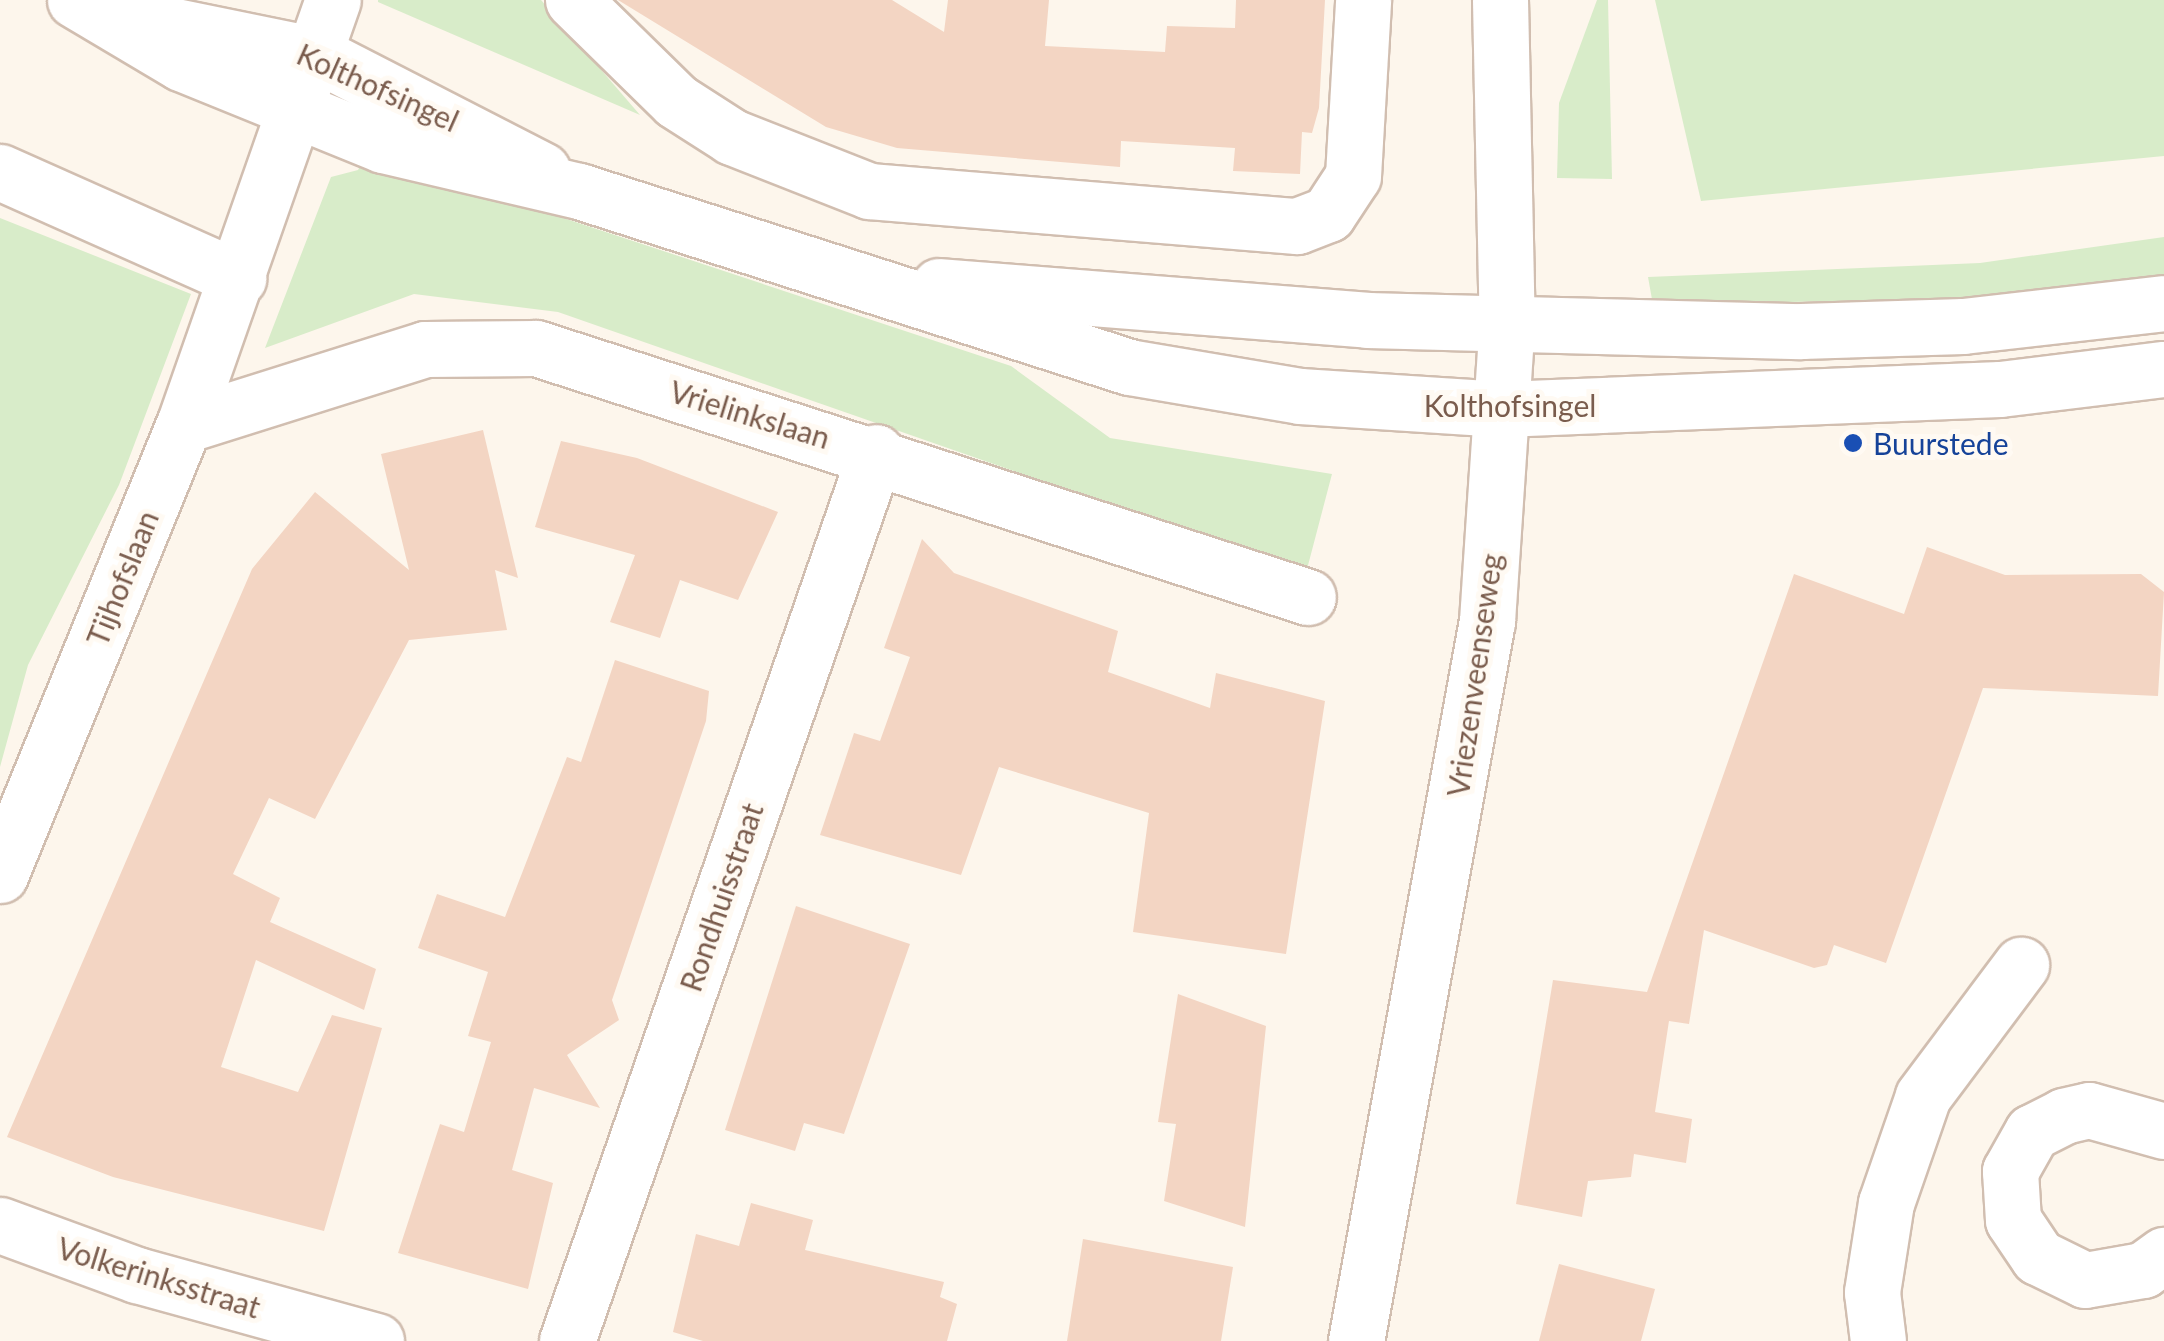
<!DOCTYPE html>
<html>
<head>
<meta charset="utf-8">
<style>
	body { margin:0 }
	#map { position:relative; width:2164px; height:1341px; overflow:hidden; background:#fdf6ec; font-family:Lato,sans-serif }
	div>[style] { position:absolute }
	.green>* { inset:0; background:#d8ecc9 }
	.building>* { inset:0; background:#f3d5c3 }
	.roads { filter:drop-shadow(2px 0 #d1beb0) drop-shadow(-2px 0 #d1beb0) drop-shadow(0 2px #d1beb0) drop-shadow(0 -2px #d1beb0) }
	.street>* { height:55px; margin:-27.5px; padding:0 27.5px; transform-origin:27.5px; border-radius:27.5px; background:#fff }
	.secondary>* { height:55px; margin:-27.5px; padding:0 27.5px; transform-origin:27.5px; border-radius:27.5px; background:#fff }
	.dots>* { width:28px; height:28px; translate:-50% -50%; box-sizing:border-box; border:5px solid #fffaf3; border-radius:50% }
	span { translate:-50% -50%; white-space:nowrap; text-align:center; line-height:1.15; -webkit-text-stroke:10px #fffaf3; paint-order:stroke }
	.street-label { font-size:30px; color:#7a5c4d }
	.transit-label { font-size:30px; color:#164399 }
	.left { translate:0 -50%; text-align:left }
</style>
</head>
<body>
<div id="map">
	<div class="green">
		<div style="clip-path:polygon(541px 0,640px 115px,378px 2px,378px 0)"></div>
		<div style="clip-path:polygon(1597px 0,1608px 0,1612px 179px,1557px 178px,1559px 103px)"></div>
		<div style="clip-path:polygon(1655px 0,2164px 0,2164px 156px,1701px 201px)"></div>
		<div style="clip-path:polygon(367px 153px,1011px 366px,1110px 438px,1332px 474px,1306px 573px,558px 312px,414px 294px,265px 348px,331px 177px,358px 170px)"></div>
		<div style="clip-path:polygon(0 218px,191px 294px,119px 485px,28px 665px,0 767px)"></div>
		<div style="clip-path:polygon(2164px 237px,2164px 277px,1977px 298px,1653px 305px,1648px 277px,1980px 263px)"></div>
	</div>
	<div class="building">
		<div style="clip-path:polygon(618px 0,892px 0,944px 32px,948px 0,1049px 0,1045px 46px,1165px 52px,1167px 26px,1235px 28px,1236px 0,1325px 0,1319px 108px,1312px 133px,1302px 132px,1300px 174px,1233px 171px,1235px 148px,1121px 141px,1120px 167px,897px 148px,826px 127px)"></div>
		<div style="clip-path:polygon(483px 430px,518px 578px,495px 570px,507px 630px,409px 640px,315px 819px,269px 798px,233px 874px,280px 898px,270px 922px,376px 969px,364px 1010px,256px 960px,221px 1067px,298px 1092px,332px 1015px,382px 1028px,324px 1231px,113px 1177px,7px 1137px,252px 569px,315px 492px,409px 570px,381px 454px)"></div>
		<div style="clip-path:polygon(561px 441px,637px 458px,778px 512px,738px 600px,680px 580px,660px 638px,610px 622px,635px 555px,535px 527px)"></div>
		<div style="clip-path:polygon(922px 539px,954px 573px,1118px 631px,1108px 672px,1210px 708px,1216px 673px,1325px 701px,1286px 954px,1133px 932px,1149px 813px,999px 767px,961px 875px,820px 835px,854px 733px,880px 741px,910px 657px,884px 648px)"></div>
		<div style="clip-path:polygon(1927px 547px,2005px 575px,2141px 574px,2164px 592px,2158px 696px,1983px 688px,1886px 963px,1834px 945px,1827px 965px,1814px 968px,1704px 930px,1689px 1024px,1669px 1021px,1655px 1112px,1692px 1119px,1686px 1163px,1634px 1154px,1631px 1177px,1588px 1181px,1582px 1217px,1516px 1204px,1553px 980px,1647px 992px,1794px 574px,1904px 614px)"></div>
		<div style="clip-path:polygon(615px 660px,709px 691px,706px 721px,612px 1000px,619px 1020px,567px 1055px,600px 1108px,534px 1088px,512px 1170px,553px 1183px,528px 1289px,398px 1253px,440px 1124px,464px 1132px,491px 1042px,468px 1036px,488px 972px,418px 948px,437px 894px,505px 917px,567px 757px,581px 762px)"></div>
		<div style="clip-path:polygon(796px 906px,910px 944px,844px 1134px,804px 1123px,795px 1151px,725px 1130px)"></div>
		<div style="clip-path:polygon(1178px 994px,1266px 1026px,1245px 1227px,1164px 1201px,1176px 1124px,1158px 1122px)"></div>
		<div style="clip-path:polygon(751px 1203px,813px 1220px,805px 1250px,944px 1282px,940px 1297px,957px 1304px,947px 1341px,703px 1341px,673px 1332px,696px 1234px,739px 1246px)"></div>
		<div style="clip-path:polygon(1083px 1239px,1233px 1267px,1221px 1341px,1067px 1341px)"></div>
		<div style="clip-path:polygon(1559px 1264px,1655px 1289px,1641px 1341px,1539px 1341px)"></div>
	</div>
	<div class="roads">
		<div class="street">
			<div style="left:573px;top:0;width:144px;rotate:44.4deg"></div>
			<div style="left:676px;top:101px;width:67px;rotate:32.7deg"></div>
			<div style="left:732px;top:137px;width:147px;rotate:21.5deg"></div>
			<div style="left:869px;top:191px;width:429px;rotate:4.7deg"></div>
			<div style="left:1297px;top:226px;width:33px;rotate:-21deg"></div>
			<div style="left:1328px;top:214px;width:45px;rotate:-56.7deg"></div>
			<div style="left:1353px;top:176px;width:176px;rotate:-86.7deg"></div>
			<div style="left:1500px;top:0;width:323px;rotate:88.8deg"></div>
			<div style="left:0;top:172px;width:261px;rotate:24deg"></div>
			<div style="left:184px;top:425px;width:253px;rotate:-17.5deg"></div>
			<div style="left:425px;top:349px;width:111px;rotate:-0.5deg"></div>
			<div style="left:536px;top:348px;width:811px;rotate:17.88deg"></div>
			<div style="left:0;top:875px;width:486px;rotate:-67.8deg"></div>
			<div style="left:184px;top:425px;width:450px;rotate:-70.7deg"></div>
			<div style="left:2164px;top:1131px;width:78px;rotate:-164.4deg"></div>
			<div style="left:2089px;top:1110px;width:26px;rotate:167deg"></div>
			<div style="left:2064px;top:1116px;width:36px;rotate:153deg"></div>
			<div style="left:2032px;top:1132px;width:45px;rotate:119.4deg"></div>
			<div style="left:2010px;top:1171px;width:49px;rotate:86.5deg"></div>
			<div style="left:2013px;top:1220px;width:45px;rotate:56deg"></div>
			<div style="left:2038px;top:1257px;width:52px;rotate:26.1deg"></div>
			<div style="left:2085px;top:1280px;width:59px;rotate:-9.8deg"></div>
			<div style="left:2143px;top:1270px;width:26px;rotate:-36deg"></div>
			<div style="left:0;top:1225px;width:146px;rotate:20.1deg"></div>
			<div style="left:137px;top:1275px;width:248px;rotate:15.4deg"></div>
			<div style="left:567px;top:1341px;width:941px;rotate:-70.83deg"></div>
			<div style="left:1878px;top:1341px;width:49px;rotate:-97deg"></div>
			<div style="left:1872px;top:1292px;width:90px;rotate:-81.1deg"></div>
			<div style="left:1886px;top:1203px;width:113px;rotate:-70.9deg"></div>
			<div style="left:1923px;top:1096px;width:164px;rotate:-53.2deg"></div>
		</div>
		<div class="secondary">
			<div style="left:75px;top:0;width:123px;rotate:30.7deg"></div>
			<div style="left:181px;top:63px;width:218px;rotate:22.1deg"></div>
			<div style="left:383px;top:145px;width:201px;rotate:13.2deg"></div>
			<div style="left:579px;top:191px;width:577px;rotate:17.74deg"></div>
			<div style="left:1129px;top:367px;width:173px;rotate:9.6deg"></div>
			<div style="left:1300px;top:396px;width:202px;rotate:3.7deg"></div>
			<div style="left:1502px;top:409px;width:498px;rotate:-2.3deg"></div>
			<div style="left:2000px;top:389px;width:165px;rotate:-7deg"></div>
			<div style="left:121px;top:15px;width:201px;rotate:11.5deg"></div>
			<div style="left:318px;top:55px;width:252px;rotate:27.2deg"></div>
			<div style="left:939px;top:286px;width:429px;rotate:4.5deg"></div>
			<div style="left:1367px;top:320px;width:434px;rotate:1.5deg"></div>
			<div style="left:1801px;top:331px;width:162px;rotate:-1.8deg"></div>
			<div style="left:1963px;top:326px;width:202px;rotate:-6.5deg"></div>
			<div style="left:1356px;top:1341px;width:732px;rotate:-79.69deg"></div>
			<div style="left:1487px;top:621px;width:299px;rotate:-86.2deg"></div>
		</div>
	</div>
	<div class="dots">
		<div style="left:1853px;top:443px;background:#1a4fb4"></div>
	</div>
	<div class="street-label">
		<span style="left:378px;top:87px;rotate:24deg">Kolthofsingel</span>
		<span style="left:1510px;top:405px">Kolthofsingel</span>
		<span style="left:750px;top:414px;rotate:17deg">Vrielinkslaan</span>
		<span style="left:122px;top:578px;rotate:-68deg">Tijhofslaan</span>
		<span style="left:1474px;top:675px;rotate:-82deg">Vriezenveenseweg</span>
		<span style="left:721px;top:897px;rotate:-71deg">Rondhuisstraat</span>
		<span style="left:159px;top:1277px;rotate:17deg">Volkerinksstraat</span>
	</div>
	<div class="transit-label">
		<span class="left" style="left:1873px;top:443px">Buurstede</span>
	</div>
</div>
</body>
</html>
